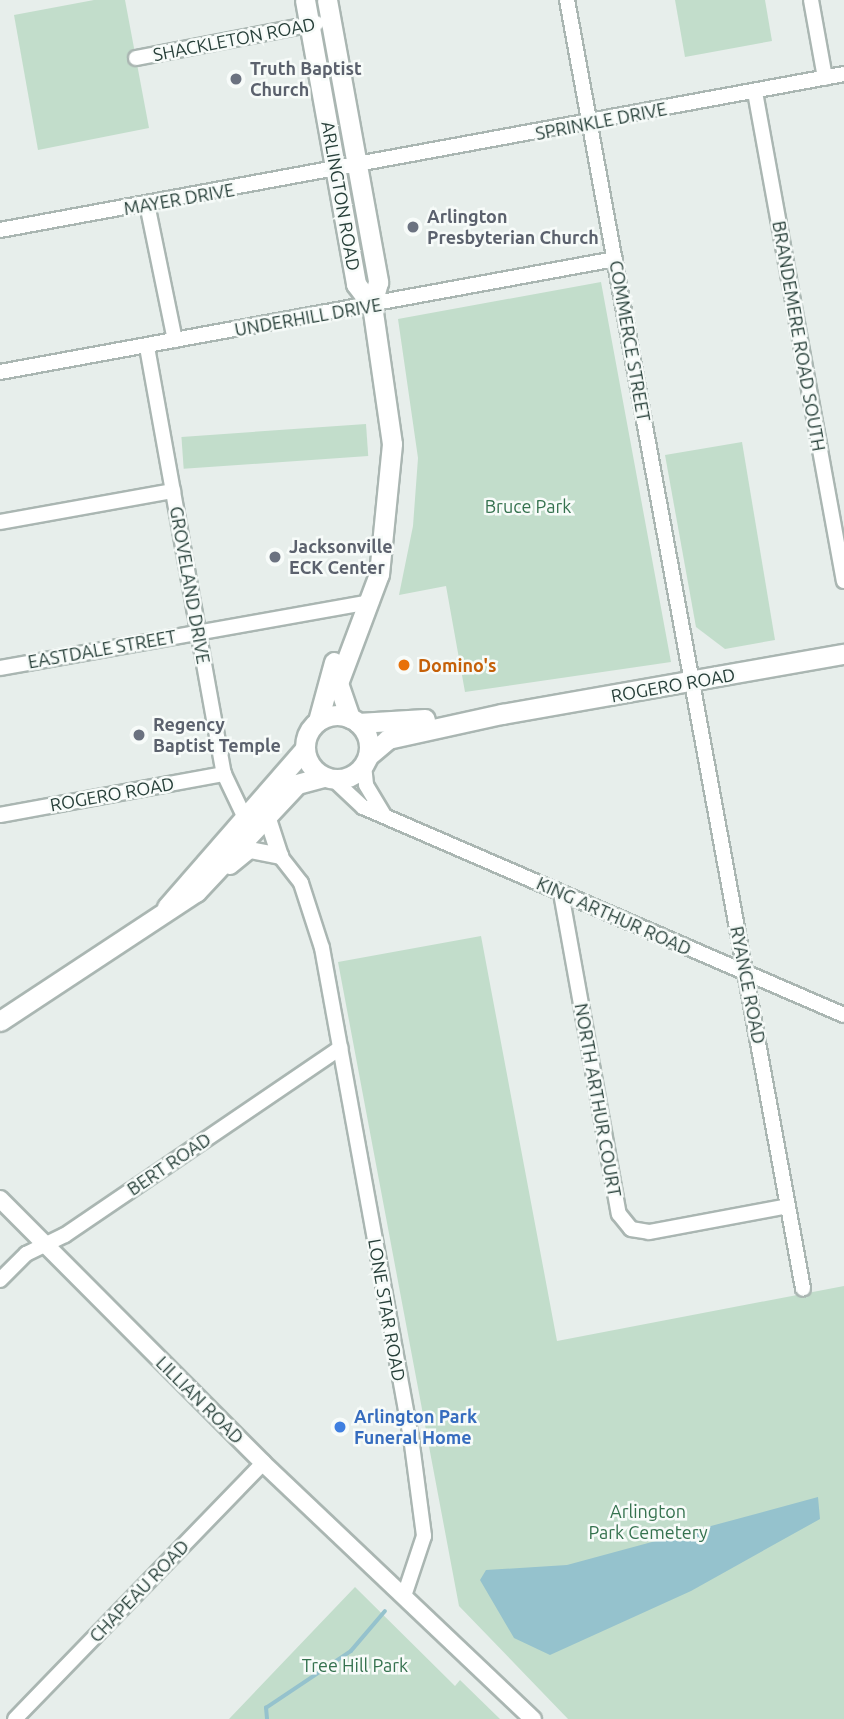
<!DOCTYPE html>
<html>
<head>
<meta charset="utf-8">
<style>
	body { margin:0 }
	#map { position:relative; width:844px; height:1719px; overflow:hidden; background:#e7eeeb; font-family:Ubuntu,sans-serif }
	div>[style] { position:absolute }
	.green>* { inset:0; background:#c2ddcb; transform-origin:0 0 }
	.water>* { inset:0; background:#95c2cd }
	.stream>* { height:3.5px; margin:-1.75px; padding:0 1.75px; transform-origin:1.75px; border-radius:1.75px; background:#95c2cd }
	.roads { filter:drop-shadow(2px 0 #aab6b2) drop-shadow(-2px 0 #aab6b2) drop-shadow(0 2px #aab6b2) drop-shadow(0 -2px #aab6b2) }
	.minor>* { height:14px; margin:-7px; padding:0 7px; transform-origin:7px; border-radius:7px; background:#fff }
	.tertiary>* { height:16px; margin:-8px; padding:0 8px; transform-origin:8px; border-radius:8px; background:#fff }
	.secondary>* { height:19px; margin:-9.5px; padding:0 9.5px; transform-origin:9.5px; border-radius:9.5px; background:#fff }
	.secondary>.ring { margin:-9.5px; padding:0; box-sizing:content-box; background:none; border:19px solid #fff; border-radius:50% }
	.dots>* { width:19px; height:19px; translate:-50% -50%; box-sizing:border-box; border:4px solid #f7fbf9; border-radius:50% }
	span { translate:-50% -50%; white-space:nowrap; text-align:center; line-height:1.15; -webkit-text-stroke:5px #f7fbf9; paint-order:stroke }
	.street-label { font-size:18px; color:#273f39 }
	.worship-label { font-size:18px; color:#5b616d; font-weight:700 }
	.left { translate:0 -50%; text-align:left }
	.park-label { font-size:18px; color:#35724f }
	.food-label { font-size:18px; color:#c56008; font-weight:700 }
	.shop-label { font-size:18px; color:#366cbe; font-weight:700 }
</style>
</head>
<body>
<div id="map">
	<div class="green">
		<div style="clip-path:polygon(94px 0,125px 0,149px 128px,38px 150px,14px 15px)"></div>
		<div style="clip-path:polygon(675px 0,765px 0,772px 41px,685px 57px)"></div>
		<div style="clip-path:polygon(601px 282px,671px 662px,465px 692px,446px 586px,399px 595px,413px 526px,418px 458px,398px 319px)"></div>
		<div style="left:366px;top:424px;width:32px;height:185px;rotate:86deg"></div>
		<div style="clip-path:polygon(742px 442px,775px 640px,725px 649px,696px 627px,665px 455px)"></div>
		<div style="clip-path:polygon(481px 936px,557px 1341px,844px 1286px,844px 1719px,568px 1719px,459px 1606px,338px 962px)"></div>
		<div style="clip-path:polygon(355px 1587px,455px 1686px,460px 1680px,500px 1719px,229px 1719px)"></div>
	</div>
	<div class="water">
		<div style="clip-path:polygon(818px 1497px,820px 1519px,691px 1591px,550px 1655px,514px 1638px,480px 1580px,486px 1570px,567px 1565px)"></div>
	</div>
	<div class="stream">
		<div style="left:267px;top:1719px;width:11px;rotate:-95deg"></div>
		<div style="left:266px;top:1708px;width:102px;rotate:-33.8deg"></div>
		<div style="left:351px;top:1651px;width:52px;rotate:-49.6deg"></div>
	</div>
	<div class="roads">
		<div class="minor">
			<div style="left:567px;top:0;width:1310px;rotate:79.62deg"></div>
			<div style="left:811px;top:0;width:79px;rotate:79.8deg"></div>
			<div style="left:136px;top:58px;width:184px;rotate:-10.9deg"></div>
			<div style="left:755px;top:92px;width:497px;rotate:79.7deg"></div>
			<div style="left:147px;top:204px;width:139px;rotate:78.4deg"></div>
			<div style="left:0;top:230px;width:858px;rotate:-10.47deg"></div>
			<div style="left:147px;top:347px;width:434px;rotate:79.8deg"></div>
			<div style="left:224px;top:774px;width:49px;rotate:64.5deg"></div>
			<div style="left:0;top:372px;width:625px;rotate:-10.41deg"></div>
			<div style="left:0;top:522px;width:176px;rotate:-10.2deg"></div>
			<div style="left:0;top:668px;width:377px;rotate:-10.1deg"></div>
			<div style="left:364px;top:765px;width:20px;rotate:84deg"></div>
			<div style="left:366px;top:785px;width:35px;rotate:59deg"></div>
			<div style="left:334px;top:780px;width:40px;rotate:43deg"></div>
			<div style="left:363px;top:807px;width:524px;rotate:23.39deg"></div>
			<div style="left:0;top:815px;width:228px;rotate:-10.4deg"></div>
			<div style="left:280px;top:856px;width:34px;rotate:52deg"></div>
			<div style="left:301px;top:883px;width:68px;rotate:72.1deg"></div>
			<div style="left:322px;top:948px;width:497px;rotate:79.7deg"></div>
			<div style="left:411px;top:1437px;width:100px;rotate:82.5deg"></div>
			<div style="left:424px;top:1536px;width:63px;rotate:108.4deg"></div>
			<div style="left:561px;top:893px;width:326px;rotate:79.8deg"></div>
			<div style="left:619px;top:1214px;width:19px;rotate:51deg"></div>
			<div style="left:631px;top:1229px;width:18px;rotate:9deg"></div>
			<div style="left:649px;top:1232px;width:141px;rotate:-10.6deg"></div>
			<div style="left:0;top:1280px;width:37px;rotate:-45deg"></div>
			<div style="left:26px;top:1254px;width:43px;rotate:-26deg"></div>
			<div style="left:65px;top:1235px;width:333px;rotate:-34.2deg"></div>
			<div style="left:15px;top:1719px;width:356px;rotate:-45.9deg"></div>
		</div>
		<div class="tertiary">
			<div style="left:267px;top:816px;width:42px;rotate:72deg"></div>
			<div style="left:230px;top:866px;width:26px;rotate:-39deg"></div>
			<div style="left:250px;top:850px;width:31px;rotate:11deg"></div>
			<div style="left:0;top:1199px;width:373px;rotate:45.1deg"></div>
			<div style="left:263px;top:1463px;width:372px;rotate:43.5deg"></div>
		</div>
		<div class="secondary">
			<div style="left:305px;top:0;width:289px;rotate:79.8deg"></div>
			<div style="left:356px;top:284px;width:26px;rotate:53deg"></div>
			<div style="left:327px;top:0;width:287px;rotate:79.7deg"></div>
			<div style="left:378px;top:282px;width:24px;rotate:105deg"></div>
			<div style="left:372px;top:305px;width:140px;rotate:81.8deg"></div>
			<div style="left:392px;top:444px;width:131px;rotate:95.7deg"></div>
			<div style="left:379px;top:574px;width:116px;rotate:110.6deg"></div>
			<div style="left:338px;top:683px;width:37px;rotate:71deg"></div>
			<div class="ring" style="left:305px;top:715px;width:45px;height:45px"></div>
			<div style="left:318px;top:721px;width:61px;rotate:-74.8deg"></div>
			<div style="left:358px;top:723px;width:67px;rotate:-3.4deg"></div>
			<div style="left:368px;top:756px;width:26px;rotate:-40deg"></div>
			<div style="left:388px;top:739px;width:117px;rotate:-12.4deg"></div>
			<div style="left:502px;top:714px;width:347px;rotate:-10deg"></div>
			<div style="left:167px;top:907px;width:208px;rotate:-48.9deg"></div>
			<div style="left:0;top:1021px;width:235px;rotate:-33.4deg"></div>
			<div style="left:196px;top:892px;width:148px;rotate:-46.9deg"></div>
			<div style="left:297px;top:784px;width:27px;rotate:-15deg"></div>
		</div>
	</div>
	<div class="dots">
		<div style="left:236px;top:79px;background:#6b7280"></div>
		<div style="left:413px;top:227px;background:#6b7280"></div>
		<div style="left:275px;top:557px;background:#6b7280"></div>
		<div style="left:404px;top:665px;background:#e8710a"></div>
		<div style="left:139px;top:735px;background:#6b7280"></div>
		<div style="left:340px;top:1427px;background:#3f7fe0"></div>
	</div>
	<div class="street-label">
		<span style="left:234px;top:39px;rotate:-11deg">SHACKLETON ROAD</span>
		<span style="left:601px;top:121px;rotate:-11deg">SPRINKLE DRIVE</span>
		<span style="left:341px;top:196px;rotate:80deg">ARLINGTON ROAD</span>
		<span style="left:179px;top:199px;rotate:-10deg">MAYER DRIVE</span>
		<span style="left:308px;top:317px;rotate:-10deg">UNDERHILL DRIVE</span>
		<span style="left:799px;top:336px;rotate:80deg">BRANDEMERE ROAD SOUTH</span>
		<span style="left:630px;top:341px;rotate:80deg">COMMERCE STREET</span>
		<span style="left:190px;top:585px;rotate:80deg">GROVELAND DRIVE</span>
		<span style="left:102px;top:649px;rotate:-10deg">EASTDALE STREET</span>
		<span style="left:673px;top:685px;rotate:-10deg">ROGERO ROAD</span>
		<span style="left:112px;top:794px;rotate:-10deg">ROGERO ROAD</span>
		<span style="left:614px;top:916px;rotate:24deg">KING ARTHUR ROAD</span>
		<span style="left:748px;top:985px;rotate:79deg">RYANCE ROAD</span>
		<span style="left:598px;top:1100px;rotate:80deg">NORTH ARTHUR COURT</span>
		<span style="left:169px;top:1164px;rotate:-34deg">BERT ROAD</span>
		<span style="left:387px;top:1310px;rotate:80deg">LONE STAR ROAD</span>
		<span style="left:200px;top:1400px;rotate:45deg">LILLIAN ROAD</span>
		<span style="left:139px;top:1591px;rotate:-46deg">CHAPEAU ROAD</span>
	</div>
	<div class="worship-label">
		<span class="left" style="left:250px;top:79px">Truth Baptist<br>Church</span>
		<span class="left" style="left:427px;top:227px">Arlington<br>Presbyterian Church</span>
		<span class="left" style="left:289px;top:557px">Jacksonville<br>ECK Center</span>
		<span class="left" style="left:153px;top:735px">Regency<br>Baptist Temple</span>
	</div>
	<div class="park-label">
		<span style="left:528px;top:506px">Bruce Park</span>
		<span style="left:648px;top:1522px">Arlington<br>Park Cemetery</span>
		<span style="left:355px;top:1665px">Tree Hill Park</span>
	</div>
	<div class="food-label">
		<span class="left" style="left:418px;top:665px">Domino's</span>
	</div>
	<div class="shop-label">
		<span class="left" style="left:354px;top:1427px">Arlington Park<br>Funeral Home</span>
	</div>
</div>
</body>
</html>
